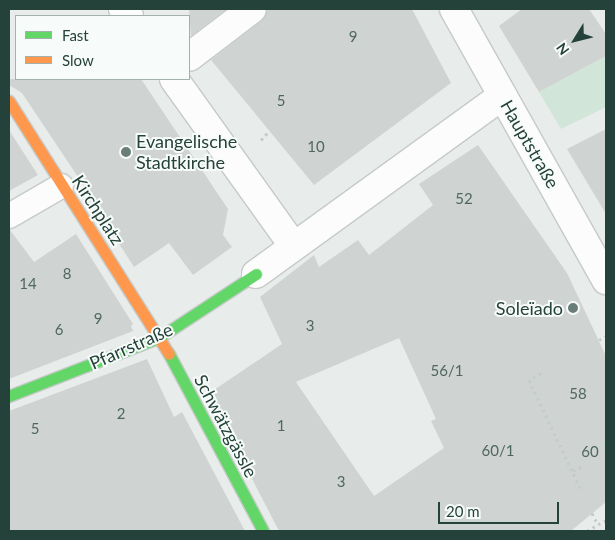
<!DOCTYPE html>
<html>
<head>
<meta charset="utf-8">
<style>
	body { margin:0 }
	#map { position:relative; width:615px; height:540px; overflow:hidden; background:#e8edeb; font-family:Lato,sans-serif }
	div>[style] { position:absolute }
	.green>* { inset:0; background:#d1e6d8 }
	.building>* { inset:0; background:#cfd4d2 }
	.path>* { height:3px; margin-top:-1.5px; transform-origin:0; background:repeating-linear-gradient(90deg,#c3ccca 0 2.5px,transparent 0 6.5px) }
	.roads { filter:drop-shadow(1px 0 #c5cac8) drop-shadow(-1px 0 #c5cac8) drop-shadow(0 1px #c5cac8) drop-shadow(0 -1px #c5cac8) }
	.lane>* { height:24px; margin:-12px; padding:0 12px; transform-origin:12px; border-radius:12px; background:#fcfcfc }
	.street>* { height:28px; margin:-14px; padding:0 14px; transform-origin:14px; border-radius:14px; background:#fcfcfc }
	.fast>* { height:11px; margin:-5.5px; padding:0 5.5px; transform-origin:5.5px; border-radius:5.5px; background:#63d668 }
	.slow>* { height:11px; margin:-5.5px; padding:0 5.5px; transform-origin:5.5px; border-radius:5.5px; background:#ff974d }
	.dots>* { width:14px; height:14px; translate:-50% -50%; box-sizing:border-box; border:2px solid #f7fbf9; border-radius:50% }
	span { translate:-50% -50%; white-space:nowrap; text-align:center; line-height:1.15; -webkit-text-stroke:4px #f7fbf9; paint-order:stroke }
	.number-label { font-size:15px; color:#506761 }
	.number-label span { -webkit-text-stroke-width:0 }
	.poi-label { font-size:18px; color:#24423a }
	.left { translate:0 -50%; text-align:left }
	.right { translate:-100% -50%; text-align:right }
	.street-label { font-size:18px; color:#24423a }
	.frame { position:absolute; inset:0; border:10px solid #24423a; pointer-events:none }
	.legend { position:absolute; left:15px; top:15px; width:175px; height:65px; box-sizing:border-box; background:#f7fbf9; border:1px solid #a3b1ad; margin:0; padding:6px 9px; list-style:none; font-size:15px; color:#24423a }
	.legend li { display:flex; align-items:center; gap:10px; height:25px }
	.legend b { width:25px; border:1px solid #a3b1ad }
	.north { position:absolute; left:550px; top:15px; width:50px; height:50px; -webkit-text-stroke:4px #f7fbf9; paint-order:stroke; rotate:234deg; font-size:14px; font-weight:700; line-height:20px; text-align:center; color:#24423a }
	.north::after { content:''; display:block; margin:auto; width:18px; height:22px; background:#24423a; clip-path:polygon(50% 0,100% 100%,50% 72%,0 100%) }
	.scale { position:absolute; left:438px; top:502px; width:121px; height:22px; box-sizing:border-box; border:2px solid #24423a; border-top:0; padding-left:6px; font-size:15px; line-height:18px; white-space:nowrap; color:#24423a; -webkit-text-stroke:4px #f7fbf9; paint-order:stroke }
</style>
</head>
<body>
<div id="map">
	<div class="green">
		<div style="clip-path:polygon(606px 56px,606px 107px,561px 129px,539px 92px)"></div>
	</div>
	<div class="building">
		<div style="clip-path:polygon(189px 9px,225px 9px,225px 10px,191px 36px)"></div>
		<div style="clip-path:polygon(267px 9px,412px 9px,451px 83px,314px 185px,211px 60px,261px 21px)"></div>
		<div style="clip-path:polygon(522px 9px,589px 9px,606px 34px,606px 56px,539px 92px,499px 26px)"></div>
		<div style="clip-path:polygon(9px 79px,141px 79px,228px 209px,223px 235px,232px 247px,193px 275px,169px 243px,134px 267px,102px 217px,104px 216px,22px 93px,9px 85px)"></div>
		<div style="clip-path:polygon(606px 129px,606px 214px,567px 149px)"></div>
		<div style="clip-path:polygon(9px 130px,38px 175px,9px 191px)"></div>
		<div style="clip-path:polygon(evenodd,478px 145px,567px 273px,606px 356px,606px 502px,571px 531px,279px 531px,208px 394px,282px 344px,260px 297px,314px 255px,319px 267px,358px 240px,369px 255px,433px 205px,419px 184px,478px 145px,399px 338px,436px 419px,431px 421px,444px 448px,374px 496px,296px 382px,399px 338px)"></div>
		<div style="clip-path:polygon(10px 230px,34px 262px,76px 234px,133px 324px,131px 326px,133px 331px,9px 379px)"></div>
		<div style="clip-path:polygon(147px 359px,174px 417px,182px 412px,245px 531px,9px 531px,9px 411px)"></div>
	</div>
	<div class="path">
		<div style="left:261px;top:140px;width:12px;rotate:-48deg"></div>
		<div style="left:599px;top:340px;width:8px;rotate:-30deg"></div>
		<div style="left:541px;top:373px;width:14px;rotate:150deg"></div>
		<div style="left:529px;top:380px;width:122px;rotate:64.7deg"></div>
		<div style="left:573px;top:471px;width:9px;rotate:-27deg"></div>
		<div style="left:592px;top:513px;width:13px;rotate:63deg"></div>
		<div style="left:587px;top:531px;width:22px;rotate:-30deg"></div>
	</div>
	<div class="roads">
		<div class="lane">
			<div style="left:9px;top:216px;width:60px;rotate:-30deg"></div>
		</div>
		<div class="street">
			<div style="left:123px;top:9px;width:9px;rotate:49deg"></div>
			<div style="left:454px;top:9px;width:311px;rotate:60.7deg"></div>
			<div style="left:189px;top:57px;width:79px;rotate:-37.3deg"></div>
			<div style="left:174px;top:79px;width:204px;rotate:54.4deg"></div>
			<div style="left:256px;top:274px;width:304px;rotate:-35.9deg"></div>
		</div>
		<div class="fast">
			<div style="left:169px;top:354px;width:200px;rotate:62deg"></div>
			<div style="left:9px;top:396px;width:162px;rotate:-21.3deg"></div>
			<div style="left:160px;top:337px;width:115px;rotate:-33.3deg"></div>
		</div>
		<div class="slow">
			<div style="left:9px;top:101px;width:299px;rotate:57.7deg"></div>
		</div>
	</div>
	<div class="dots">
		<div style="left:126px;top:152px;background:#697e78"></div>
		<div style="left:573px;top:308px;background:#697e78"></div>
	</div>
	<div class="number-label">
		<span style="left:353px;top:37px">9</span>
		<span style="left:281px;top:101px">5</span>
		<span style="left:316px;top:147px">10</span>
		<span style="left:464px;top:199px">52</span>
		<span style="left:67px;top:274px">8</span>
		<span style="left:28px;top:284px">14</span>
		<span style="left:98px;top:319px">9</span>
		<span style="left:310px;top:326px">3</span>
		<span style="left:59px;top:330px">6</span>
		<span style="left:447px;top:371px">56/1</span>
		<span style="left:578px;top:394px">58</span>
		<span style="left:121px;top:414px">2</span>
		<span style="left:281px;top:426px">1</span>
		<span style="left:35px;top:429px">5</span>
		<span style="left:498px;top:451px">60/1</span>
		<span style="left:590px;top:452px">60</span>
		<span style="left:341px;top:482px">3</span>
	</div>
	<div class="poi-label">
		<span class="left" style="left:136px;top:152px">Evangelische<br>Stadtkirche</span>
		<span class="right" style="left:563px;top:308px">Soleïado</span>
	</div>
	<div class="street-label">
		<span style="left:530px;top:144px;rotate:60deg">Hauptstraße</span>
		<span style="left:98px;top:210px;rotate:57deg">Kirchplatz</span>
		<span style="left:131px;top:346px;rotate:-24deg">Pfarrstraße</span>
		<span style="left:226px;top:426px;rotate:62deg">Schwätzgässle</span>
	</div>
	<div class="frame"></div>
	<ul class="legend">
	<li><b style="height:6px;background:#63d668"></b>Fast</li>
	<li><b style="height:6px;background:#ff974d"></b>Slow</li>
	</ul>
	<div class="north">N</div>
	<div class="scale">20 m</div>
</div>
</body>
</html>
